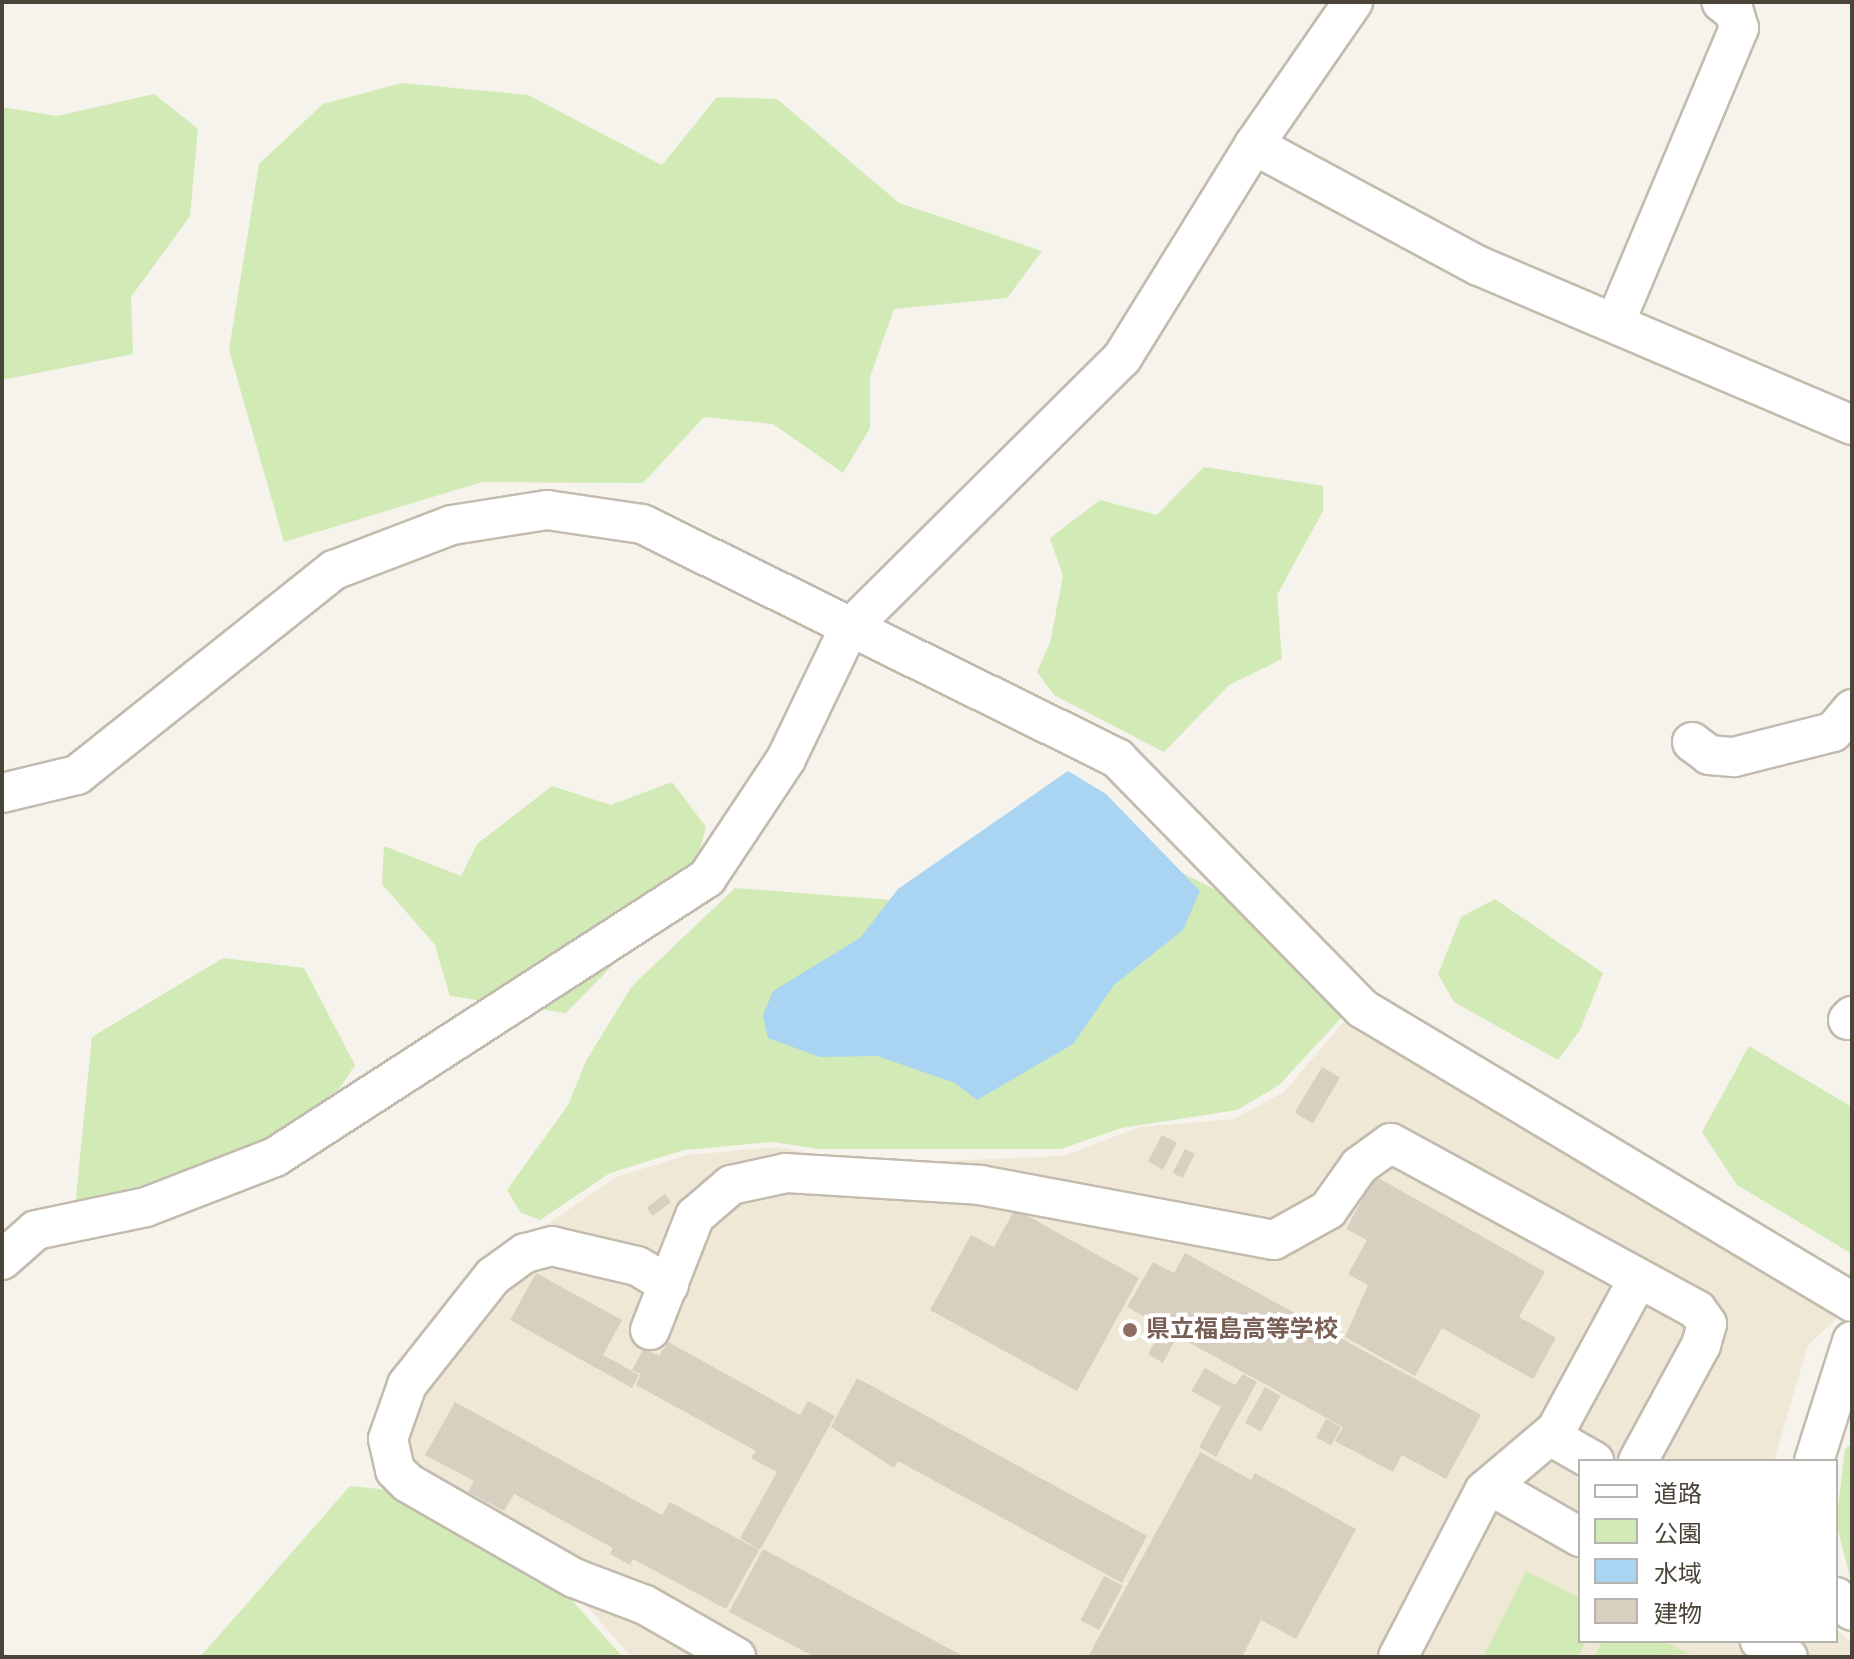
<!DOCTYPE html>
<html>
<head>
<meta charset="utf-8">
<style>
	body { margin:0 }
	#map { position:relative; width:1854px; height:1659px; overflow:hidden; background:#f6f3ec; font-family:"Roboto Condensed","Noto Sans JP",sans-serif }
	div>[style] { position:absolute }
	.education>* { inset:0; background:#efe8d6 }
	.green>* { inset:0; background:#d2eab5 }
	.water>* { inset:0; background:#a9d4f2 }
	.building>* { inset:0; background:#d8cfc1; transform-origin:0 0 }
	.roads { filter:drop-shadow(2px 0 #c2bbae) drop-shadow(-2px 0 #c2bbae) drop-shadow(0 2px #c2bbae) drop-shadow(0 -2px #c2bbae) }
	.minor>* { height:38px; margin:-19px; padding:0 19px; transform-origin:19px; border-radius:19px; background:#fff }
	.dots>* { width:22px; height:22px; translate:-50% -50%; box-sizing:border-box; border:4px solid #fff; border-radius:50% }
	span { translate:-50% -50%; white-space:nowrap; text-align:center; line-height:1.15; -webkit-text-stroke:8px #fff; paint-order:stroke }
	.education-label { font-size:24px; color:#785e54; font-weight:700 }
	.left { translate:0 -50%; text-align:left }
	.frame { position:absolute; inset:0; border:4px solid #4b4439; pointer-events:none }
	.legend { position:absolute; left:1578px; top:1459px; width:260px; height:184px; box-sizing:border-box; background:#fff; border:2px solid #b7b4b0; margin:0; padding:10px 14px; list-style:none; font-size:24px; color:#4b4439 }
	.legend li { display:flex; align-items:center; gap:16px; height:40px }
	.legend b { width:40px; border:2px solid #b7b4b0 }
</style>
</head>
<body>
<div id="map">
	<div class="education">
		<div style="clip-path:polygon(1346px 1019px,1826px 1299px,1839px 1316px,1808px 1345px,1774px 1461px,1580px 1461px,1580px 1641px,1836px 1641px,1836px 1629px,1852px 1643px,1852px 1657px,631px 1657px,573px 1590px,401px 1492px,402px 1373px,484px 1268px,616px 1177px,687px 1155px,777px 1147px,831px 1157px,943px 1161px,1063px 1156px,1140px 1127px,1234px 1119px,1284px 1092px)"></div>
	</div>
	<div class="green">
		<div style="clip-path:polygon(402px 83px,528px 95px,662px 165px,717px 97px,777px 99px,899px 203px,1042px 251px,1007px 298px,894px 309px,870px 377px,870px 428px,843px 473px,773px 424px,704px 417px,643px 483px,482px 482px,284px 542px,229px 350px,259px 164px,323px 104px)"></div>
		<div style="clip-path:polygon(154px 94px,198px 129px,190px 216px,131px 297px,133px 354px,2px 380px,2px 107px,57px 116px)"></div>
		<div style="clip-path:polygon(1204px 467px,1323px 486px,1323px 511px,1277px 595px,1282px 659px,1229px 685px,1164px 752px,1054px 695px,1037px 672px,1050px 643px,1063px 576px,1050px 538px,1100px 500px,1157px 515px)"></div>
		<div style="clip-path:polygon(672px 782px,706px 827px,697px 860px,647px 930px,566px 1013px,450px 996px,435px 945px,382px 884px,384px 846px,461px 876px,477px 844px,552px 786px,611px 805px)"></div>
		<div style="clip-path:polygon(1182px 873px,1226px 895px,1344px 1015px,1279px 1085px,1237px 1110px,1121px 1128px,1061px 1149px,819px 1149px,773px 1142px,684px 1150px,610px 1173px,540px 1220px,521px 1213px,507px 1190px,568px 1105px,586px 1061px,632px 986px,735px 888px,903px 901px)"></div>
		<div style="clip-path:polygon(1495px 899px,1603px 973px,1580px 1030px,1558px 1060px,1454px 1002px,1438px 974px,1461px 917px)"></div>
		<div style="clip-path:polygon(223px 958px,304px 968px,355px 1065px,340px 1088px,267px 1143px,75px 1208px,92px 1037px)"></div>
		<div style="clip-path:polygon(1749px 1046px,1852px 1107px,1852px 1254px,1737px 1185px,1702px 1132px)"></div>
		<div style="clip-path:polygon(1852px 1443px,1852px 1585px,1836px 1522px,1845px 1449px)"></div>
		<div style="clip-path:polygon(350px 1486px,389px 1490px,569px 1597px,623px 1657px,200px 1657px)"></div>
		<div style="clip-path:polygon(1526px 1571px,1580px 1598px,1580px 1641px,1586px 1641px,1578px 1657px,1483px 1657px)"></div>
		<div style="clip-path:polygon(1602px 1641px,1664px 1641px,1690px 1654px,1594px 1657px)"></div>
	</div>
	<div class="water">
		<div style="clip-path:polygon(1068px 771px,1106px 794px,1200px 891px,1183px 930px,1114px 985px,1073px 1044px,977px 1100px,955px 1083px,877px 1056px,820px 1057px,768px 1038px,763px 1015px,773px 991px,860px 938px,898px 889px)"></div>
	</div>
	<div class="building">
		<div style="left:1322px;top:1067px;width:21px;height:53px;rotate:31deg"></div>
		<div style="left:1162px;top:1135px;width:17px;height:30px;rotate:28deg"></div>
		<div style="left:1185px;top:1149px;width:11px;height:27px;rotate:27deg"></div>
		<div style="clip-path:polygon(1375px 1176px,1545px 1272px,1519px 1317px,1556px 1338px,1533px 1379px,1442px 1328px,1415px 1376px,1345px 1337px,1368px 1285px,1348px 1274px,1367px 1240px,1346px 1229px)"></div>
		<div style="left:665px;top:1194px;width:10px;height:23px;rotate:53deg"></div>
		<div style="clip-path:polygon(1015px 1209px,1139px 1278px,1077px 1391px,930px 1310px,971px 1235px,994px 1247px)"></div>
		<div style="clip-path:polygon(1185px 1253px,1481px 1415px,1446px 1479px,1402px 1455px,1393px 1472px,1335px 1441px,1343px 1427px,1177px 1336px,1163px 1363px,1148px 1354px,1163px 1327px,1127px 1307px,1153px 1262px,1174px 1273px)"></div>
		<div style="clip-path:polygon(536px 1273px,622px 1320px,603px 1355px,639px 1375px,632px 1388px,510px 1320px)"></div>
		<div style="clip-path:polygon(668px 1342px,800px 1415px,808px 1401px,835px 1416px,760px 1550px,740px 1538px,777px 1472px,751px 1458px,756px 1451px,636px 1385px,641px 1374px,632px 1370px,644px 1348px,659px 1356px)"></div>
		<div style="clip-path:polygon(1205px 1368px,1235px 1385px,1243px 1374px,1257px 1382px,1216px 1457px,1199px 1447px,1221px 1407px,1191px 1391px)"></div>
		<div style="clip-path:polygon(857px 1378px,1147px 1536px,1122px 1583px,898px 1461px,894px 1468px,831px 1427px)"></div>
		<div style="left:1265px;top:1387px;width:18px;height:41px;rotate:29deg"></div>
		<div style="clip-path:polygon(455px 1402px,662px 1515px,670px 1502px,759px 1550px,726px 1609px,633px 1559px,630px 1565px,610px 1554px,613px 1548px,514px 1494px,504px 1511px,468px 1492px,474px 1481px,425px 1455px)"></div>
		<div style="left:1326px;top:1419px;width:17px;height:21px;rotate:28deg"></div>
		<div style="clip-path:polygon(1200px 1452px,1251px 1480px,1255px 1473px,1356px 1529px,1296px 1639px,1261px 1620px,1242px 1657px,1088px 1657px)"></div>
		<div style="clip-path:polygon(763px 1549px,965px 1657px,815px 1657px,729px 1612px)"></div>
		<div style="left:1104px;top:1576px;width:21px;height:50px;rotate:28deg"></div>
	</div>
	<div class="roads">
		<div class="minor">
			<div style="left:1254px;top:145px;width:255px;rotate:28.3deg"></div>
			<div style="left:1479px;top:266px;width:405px;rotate:23.1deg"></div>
			<div style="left:1615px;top:323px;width:320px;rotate:-67.2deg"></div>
			<div style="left:1739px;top:28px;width:17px;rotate:-107deg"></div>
			<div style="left:1734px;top:12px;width:16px;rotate:-142deg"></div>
			<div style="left:1692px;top:742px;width:21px;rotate:37deg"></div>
			<div style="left:1709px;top:755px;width:25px;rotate:5deg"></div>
			<div style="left:1734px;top:757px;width:102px;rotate:-14.2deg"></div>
			<div style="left:1833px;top:732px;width:30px;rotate:-50deg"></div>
			<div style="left:2px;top:793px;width:77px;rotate:-13.5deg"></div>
			<div style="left:77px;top:775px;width:329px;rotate:-38.6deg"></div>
			<div style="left:334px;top:570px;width:126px;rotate:-20.9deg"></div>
			<div style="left:452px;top:525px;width:96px;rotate:-9deg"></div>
			<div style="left:547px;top:510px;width:96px;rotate:8.4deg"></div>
			<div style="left:642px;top:524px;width:530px;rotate:26.23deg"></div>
			<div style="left:1117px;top:758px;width:351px;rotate:45.6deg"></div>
			<div style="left:1363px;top:1009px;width:570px;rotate:30.93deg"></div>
			<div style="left:1848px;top:1020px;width:6px;rotate:-45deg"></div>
			<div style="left:2px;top:1260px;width:45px;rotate:-41.4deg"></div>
			<div style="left:36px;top:1230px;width:112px;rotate:-11.8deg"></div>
			<div style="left:146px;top:1207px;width:138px;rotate:-21.2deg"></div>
			<div style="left:275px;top:1157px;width:514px;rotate:-32.86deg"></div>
			<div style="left:707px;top:878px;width:143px;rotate:-56.4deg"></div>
			<div style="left:786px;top:759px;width:143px;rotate:-64.3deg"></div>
			<div style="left:848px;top:630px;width:386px;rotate:-44.8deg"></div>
			<div style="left:1122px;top:358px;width:251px;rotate:-58.2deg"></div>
			<div style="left:1254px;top:145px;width:174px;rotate:-55.3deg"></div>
			<div style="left:669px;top:1285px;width:37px;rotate:-149deg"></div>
			<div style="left:637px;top:1266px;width:87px;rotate:-166.8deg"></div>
			<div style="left:552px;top:1246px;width:28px;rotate:165deg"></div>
			<div style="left:525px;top:1253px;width:39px;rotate:144deg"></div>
			<div style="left:493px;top:1276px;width:139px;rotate:128.3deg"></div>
			<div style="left:407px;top:1385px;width:57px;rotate:109.4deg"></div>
			<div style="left:388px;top:1439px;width:32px;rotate:77deg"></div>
			<div style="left:395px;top:1470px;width:18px;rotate:45deg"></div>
			<div style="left:408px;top:1483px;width:191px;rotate:29.8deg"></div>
			<div style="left:574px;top:1578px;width:76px;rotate:20.8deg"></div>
			<div style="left:645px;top:1605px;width:105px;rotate:29.7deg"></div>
			<div style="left:650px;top:1330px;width:123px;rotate:-68.5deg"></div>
			<div style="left:695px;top:1216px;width:48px;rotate:-40.7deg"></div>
			<div style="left:731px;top:1185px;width:56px;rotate:-12.3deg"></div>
			<div style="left:786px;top:1173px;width:194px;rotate:3.5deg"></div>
			<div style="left:980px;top:1185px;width:299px;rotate:10.6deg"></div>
			<div style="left:1274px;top:1240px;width:62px;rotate:-29.1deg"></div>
			<div style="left:1328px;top:1210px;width:54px;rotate:-54.8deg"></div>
			<div style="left:1359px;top:1166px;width:39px;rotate:-36deg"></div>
			<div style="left:1391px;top:1143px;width:349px;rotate:28.6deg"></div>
			<div style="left:1697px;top:1310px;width:17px;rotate:54deg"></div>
			<div style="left:1707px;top:1324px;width:22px;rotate:106deg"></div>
			<div style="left:1701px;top:1345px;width:132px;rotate:118.5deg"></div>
			<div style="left:1550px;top:1436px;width:51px;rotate:29.6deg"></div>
			<div style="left:1814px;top:1461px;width:126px;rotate:-72.4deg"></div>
			<div style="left:1491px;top:1486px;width:103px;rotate:29.8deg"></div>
			<div style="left:1836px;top:1597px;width:21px;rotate:41deg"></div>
			<div style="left:1760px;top:1641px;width:32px;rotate:30deg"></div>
			<div style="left:1398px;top:1657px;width:187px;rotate:-62.6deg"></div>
			<div style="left:1484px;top:1491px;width:94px;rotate:-40.3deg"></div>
			<div style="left:1556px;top:1430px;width:172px;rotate:-61.5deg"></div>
		</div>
	</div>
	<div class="dots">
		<div style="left:1130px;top:1330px;background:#8d6e63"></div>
	</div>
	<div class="education-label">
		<span class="left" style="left:1146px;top:1330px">県立福島高等学校</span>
	</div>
	<div class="frame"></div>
	<ul class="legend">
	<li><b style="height:10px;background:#fff"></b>道路</li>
	<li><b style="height:22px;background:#d2eab5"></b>公園</li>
	<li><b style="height:22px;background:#a9d4f2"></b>水域</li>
	<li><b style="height:22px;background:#d8cfc1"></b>建物</li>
	</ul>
</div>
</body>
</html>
